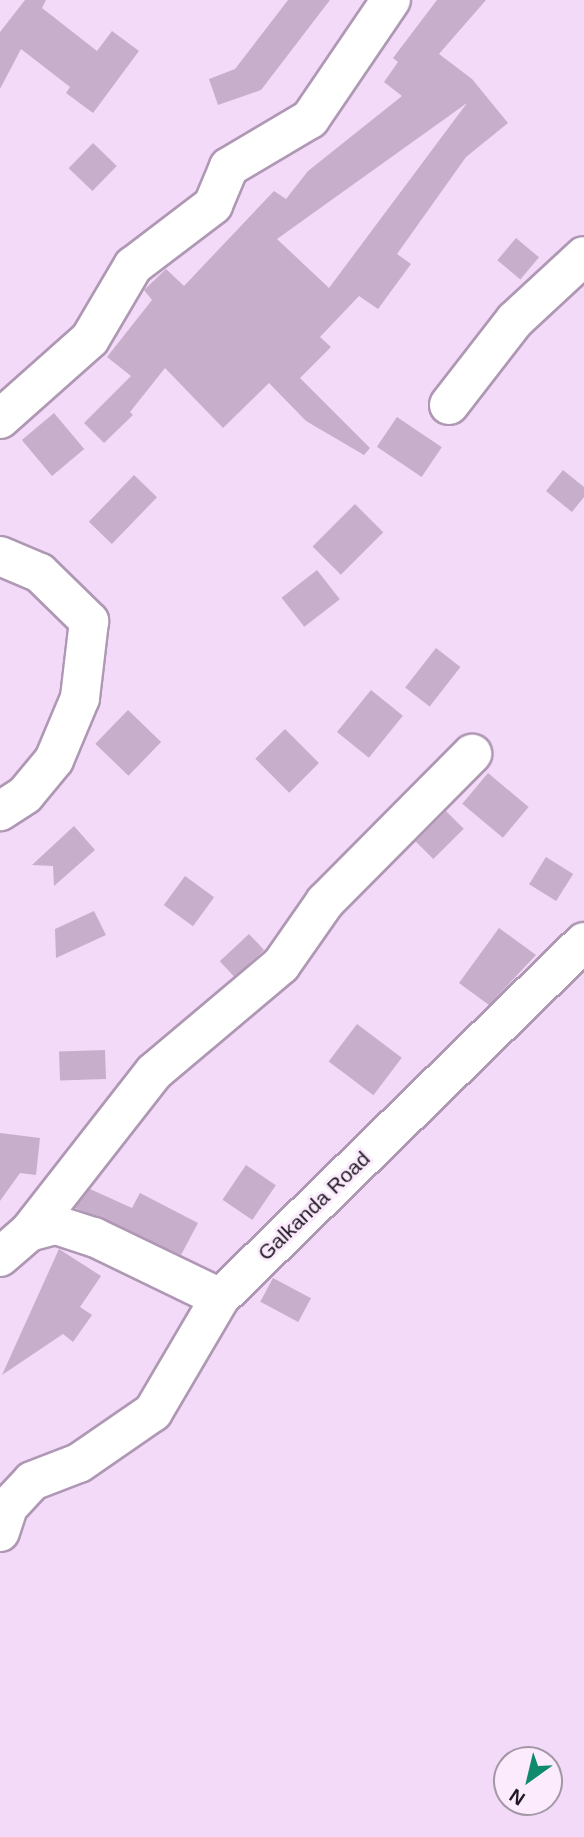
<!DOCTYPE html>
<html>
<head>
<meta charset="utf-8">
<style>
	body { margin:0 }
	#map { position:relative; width:584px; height:1837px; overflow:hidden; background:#f3daf8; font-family:Helvetica,sans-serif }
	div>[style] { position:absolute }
	.building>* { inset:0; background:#c7afcb; transform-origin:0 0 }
	.roads { filter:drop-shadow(2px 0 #af98b4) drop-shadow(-2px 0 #af98b4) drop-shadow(0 2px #af98b4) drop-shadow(0 -2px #af98b4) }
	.street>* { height:38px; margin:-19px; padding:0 19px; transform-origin:19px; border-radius:19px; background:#fff }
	span { translate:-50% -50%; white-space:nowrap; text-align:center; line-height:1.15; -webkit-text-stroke:6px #fbebfd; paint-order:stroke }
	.street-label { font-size:21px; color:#201822 }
	.north { position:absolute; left:493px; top:1746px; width:70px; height:70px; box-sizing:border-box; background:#fbebfd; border:2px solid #a397a5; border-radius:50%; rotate:214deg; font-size:19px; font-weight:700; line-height:28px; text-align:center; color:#201822 }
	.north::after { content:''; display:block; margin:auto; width:24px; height:32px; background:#108a6d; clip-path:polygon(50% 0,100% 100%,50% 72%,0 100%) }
</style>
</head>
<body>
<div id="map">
	<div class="building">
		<div style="clip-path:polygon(25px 0,46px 0,42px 8px,97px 51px,112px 31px,139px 51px,93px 113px,66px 93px,70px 87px,21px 49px,0 89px,0 32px)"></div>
		<div style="clip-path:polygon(288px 0,330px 0,261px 90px,218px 105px,209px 79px,235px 69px)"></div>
		<div style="clip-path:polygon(evenodd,437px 0,486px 0,439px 54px,472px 79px,508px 123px,466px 157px,397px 254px,411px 264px,378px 309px,359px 296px,320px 337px,331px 347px,300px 378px,370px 448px,364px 455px,306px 421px,269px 383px,223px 428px,165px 368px,130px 412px,133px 415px,104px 443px,84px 423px,131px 376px,107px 357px,152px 300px,144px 290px,166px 269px,184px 286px,274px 191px,286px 199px,308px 171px,402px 96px,384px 82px,398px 62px,393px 58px,437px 0,467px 103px,329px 288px,277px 239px,467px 103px)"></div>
		<div style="left:93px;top:143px;width:33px;height:35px;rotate:44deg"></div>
		<div style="left:516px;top:238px;width:30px;height:29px;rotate:40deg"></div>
		<div style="left:54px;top:413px;width:47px;height:42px;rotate:50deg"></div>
		<div style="left:397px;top:417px;width:54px;height:36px;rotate:34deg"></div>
		<div style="clip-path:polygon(563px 470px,584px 487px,584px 497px,572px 512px,546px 491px)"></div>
		<div style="left:134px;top:475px;width:32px;height:65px;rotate:44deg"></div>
		<div style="left:355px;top:504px;width:40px;height:60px;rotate:45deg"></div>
		<div style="left:317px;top:570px;width:37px;height:45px;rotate:52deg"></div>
		<div style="left:436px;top:648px;width:31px;height:50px;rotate:38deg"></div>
		<div style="left:371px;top:690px;width:41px;height:54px;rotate:39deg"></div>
		<div style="left:128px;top:710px;width:46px;height:47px;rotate:44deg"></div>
		<div style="left:285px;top:729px;width:48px;height:42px;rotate:45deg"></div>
		<div style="left:488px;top:773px;width:53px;height:40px;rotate:40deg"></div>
		<div style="left:446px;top:811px;width:25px;height:43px;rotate:45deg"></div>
		<div style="clip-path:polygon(74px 826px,95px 850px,54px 886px,53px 866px,32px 865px)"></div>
		<div style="left:546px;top:857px;width:32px;height:32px;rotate:32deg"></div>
		<div style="left:185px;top:876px;width:36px;height:36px;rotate:36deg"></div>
		<div style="clip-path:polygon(94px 911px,106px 935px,56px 958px,55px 929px)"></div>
		<div style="clip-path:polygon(499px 928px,536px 955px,489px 1005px,459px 983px)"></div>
		<div style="left:249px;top:934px;width:22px;height:40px;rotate:47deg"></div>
		<div style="left:357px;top:1024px;width:56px;height:47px;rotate:37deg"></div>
		<div style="left:105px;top:1050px;width:29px;height:46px;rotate:88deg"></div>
		<div style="clip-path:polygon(0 1133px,40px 1138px,36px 1175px,20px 1173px,0 1201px)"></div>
		<div style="left:246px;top:1165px;width:36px;height:42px;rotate:34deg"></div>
		<div style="clip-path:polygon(90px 1189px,132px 1208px,140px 1193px,198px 1223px,181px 1255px,75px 1208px)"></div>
		<div style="clip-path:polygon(59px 1249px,101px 1276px,80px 1307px,92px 1315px,73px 1342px,63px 1334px,2px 1375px)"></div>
		<div style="left:273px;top:1278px;width:43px;height:27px;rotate:28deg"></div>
	</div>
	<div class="roads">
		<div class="street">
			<div style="left:449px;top:405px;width:108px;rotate:-52.2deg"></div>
			<div style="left:515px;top:320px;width:94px;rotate:-42.8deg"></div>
			<div style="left:0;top:419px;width:120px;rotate:-41.6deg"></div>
			<div style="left:90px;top:339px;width:85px;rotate:-59.5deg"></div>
			<div style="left:133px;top:266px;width:101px;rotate:-37.3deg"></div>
			<div style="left:213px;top:205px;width:41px;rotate:-67.2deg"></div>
			<div style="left:229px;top:167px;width:94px;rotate:-30.7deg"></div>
			<div style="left:310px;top:119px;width:144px;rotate:-55.8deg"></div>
			<div style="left:0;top:556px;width:43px;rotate:23deg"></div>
			<div style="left:40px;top:573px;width:69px;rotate:44.4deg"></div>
			<div style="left:89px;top:621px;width:78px;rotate:96.7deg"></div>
			<div style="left:80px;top:698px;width:67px;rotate:112.8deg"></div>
			<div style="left:54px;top:760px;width:45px;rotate:129.6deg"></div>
			<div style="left:25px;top:795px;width:30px;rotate:147deg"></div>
			<div style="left:29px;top:1232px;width:203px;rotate:-52deg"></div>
			<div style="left:154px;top:1072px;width:166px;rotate:-40.1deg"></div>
			<div style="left:281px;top:965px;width:77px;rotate:-55.1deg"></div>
			<div style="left:325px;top:902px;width:209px;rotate:-45.2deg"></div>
			<div style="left:0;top:1257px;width:38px;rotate:-41deg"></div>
			<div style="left:29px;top:1232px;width:28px;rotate:-15deg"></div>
			<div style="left:56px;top:1225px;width:40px;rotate:18deg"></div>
			<div style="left:94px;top:1237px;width:140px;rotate:25.8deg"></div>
			<div style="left:220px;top:1298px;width:509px;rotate:-44.36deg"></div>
			<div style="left:0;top:1532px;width:26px;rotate:-72deg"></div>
			<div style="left:8px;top:1507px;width:35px;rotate:-47deg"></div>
			<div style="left:32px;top:1481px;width:50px;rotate:-21deg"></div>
			<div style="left:79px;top:1463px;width:90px;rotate:-34.6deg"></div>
			<div style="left:153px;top:1412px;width:132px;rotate:-59.6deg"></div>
		</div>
	</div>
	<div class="street-label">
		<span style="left:314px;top:1206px;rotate:-44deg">Galkanda Road</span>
	</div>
	<div class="north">N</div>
</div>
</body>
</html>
